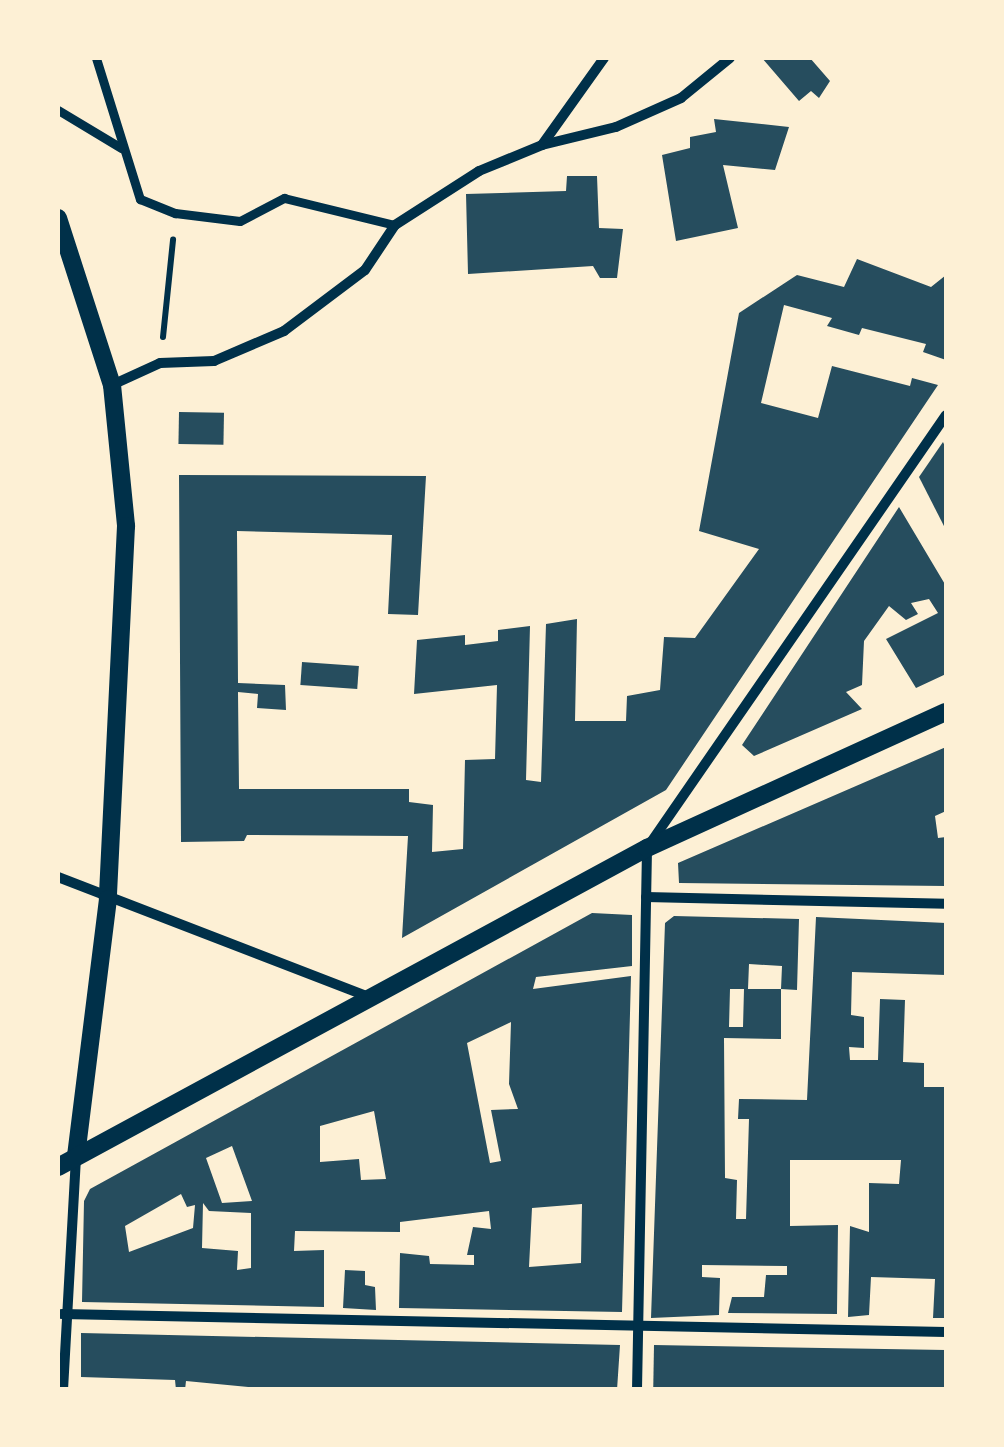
<!DOCTYPE html>
<html>
<head>
<meta charset="utf-8">
<style>
	body { margin:0 }
	#map { position:relative; width:1004px; height:1447px; overflow:hidden; background:#fdf0d5; font-family:"Asap Condensed",sans-serif }
	div>[style] { position:absolute }
	.building>* { inset:0; background:#264d5e; transform-origin:0 0 }
	.path>* { height:6px; margin:-3px; padding:0 3px; transform-origin:3px; border-radius:3px; background:#003049 }
	.pedestrian>* { height:9px; margin:-4.5px; padding:0 4.5px; transform-origin:4.5px; border-radius:4.5px; background:#003049 }
	.minor>* { height:10px; margin:-5px; padding:0 5px; transform-origin:5px; border-radius:5px; background:#003049 }
	.tertiary>* { height:18px; margin:-9px; padding:0 9px; transform-origin:9px; border-radius:9px; background:#003049 }
	span { translate:-50% -50%; white-space:nowrap; text-align:center; line-height:1.15; -webkit-text-stroke:8px #fdf0d5; paint-order:stroke }
	.frame { position:absolute; inset:0; border:60px solid #fdf0d5; pointer-events:none }
</style>
</head>
<body>
<div id="map">
	<div class="building">
		<div style="clip-path:polygon(762px 58px,810px 58px,830px 81px,819px 98px,811px 91px,799px 101px)"></div>
		<div style="clip-path:polygon(714px 119px,789px 127px,775px 170px,723px 165px,738px 228px,676px 241px,662px 155px,690px 148px,690px 137px,716px 132px)"></div>
		<div style="clip-path:polygon(567px 176px,597px 176px,599px 228px,623px 229px,617px 278px,600px 278px,593px 266px,468px 274px,466px 194px,566px 191px)"></div>
		<div style="clip-path:polygon(857px 259px,931px 287px,946px 275px,946px 360px,923px 352px,926px 344px,862px 328px,859px 335px,827px 326px,832px 318px,784px 305px,761px 403px,818px 418px,832px 366px,910px 386px,912px 378px,938px 385px,666px 790px,402px 938px,408px 836px,247px 835px,244px 841px,181px 842px,179px 475px,426px 476px,418px 615px,388px 614px,392px 535px,237px 531px,238px 683px,285px 685px,286px 710px,257px 708px,258px 694px,238px 692px,239px 789px,409px 789px,409px 802px,433px 805px,432px 852px,463px 849px,465px 760px,495px 759px,497px 685px,414px 694px,417px 640px,465px 635px,465px 645px,498px 641px,498px 630px,530px 626px,526px 780px,541px 782px,546px 624px,577px 619px,575px 721px,626px 721px,627px 696px,660px 690px,664px 637px,695px 638px,759px 549px,699px 531px,739px 313px,797px 275px,844px 287px)"></div>
		<div style="left:179px;top:412px;width:45px;height:32px;rotate:1deg"></div>
		<div style="clip-path:polygon(943px 442px,946px 449px,946px 530px,919px 477px)"></div>
		<div style="clip-path:polygon(899px 507px,946px 586px,946px 674px,916px 688px,886px 639px,938px 613px,929px 599px,911px 603px,918px 614px,906px 620px,889px 606px,864px 641px,862px 685px,846px 692px,862px 709px,754px 756px,742px 745px)"></div>
		<div style="left:302px;top:662px;width:57px;height:23px;rotate:4deg"></div>
		<div style="clip-path:polygon(946px 747px,946px 811px,935px 816px,938px 838px,946px 837px,946px 886px,679px 883px,678px 863px)"></div>
		<div style="clip-path:polygon(evenodd,592px 913px,632px 915px,632px 966px,536px 977px,533px 989px,631px 976px,622px 1312px,399px 1308px,400px 1253px,429px 1256px,430px 1264px,474px 1265px,474px 1255px,467px 1255px,473px 1227px,491px 1229px,489px 1211px,400px 1222px,400px 1232px,295px 1231px,294px 1251px,324px 1250px,324px 1307px,82px 1302px,84px 1201px,90px 1189px,592px 913px,511px 1022px,509px 1084px,518px 1109px,491px 1110px,501px 1161px,490px 1163px,467px 1043px,511px 1022px,592px 913px,374px 1111px,386px 1179px,361px 1180px,359px 1159px,320px 1162px,320px 1126px,374px 1111px,592px 913px,232px 1146px,252px 1201px,222px 1203px,206px 1158px,232px 1146px,592px 913px,181px 1194px,187px 1207px,195px 1205px,193px 1228px,129px 1252px,125px 1226px,181px 1194px,592px 913px,203px 1203px,209px 1211px,251px 1213px,251px 1268px,237px 1270px,238px 1251px,202px 1248px,203px 1203px,592px 913px,582px 1204px,581px 1263px,529px 1267px,532px 1208px,582px 1204px)"></div>
		<div style="clip-path:polygon(evenodd,674px 916px,799px 919px,797px 990px,781px 989px,782px 966px,749px 964px,748px 989px,781px 989px,781px 1039px,724px 1038px,725px 1178px,737px 1180px,736px 1219px,746px 1219px,749px 1119px,738px 1119px,739px 1099px,807px 1100px,816px 917px,946px 923px,946px 975px,852px 972px,851px 1015px,864px 1017px,864px 1048px,849px 1047px,850px 1060px,878px 1060px,880px 999px,905px 1000px,903px 1062px,924px 1063px,924px 1087px,946px 1087px,946px 1318px,933px 1318px,935px 1279px,871px 1277px,869px 1315px,848px 1317px,850px 1226px,869px 1232px,869px 1183px,899px 1184px,901px 1160px,790px 1160px,790px 1226px,838px 1225px,837px 1314px,728px 1313px,732px 1297px,764px 1297px,766px 1275px,787px 1275px,787px 1266px,702px 1265px,702px 1277px,720px 1278px,719px 1315px,651px 1318px,665px 923px,674px 916px,730px 989px,744px 989px,743px 1027px,729px 1027px,730px 989px)"></div>
		<div style="clip-path:polygon(345px 1270px,365px 1271px,365px 1285px,375px 1287px,376px 1310px,343px 1308px)"></div>
		<div style="clip-path:polygon(81px 1333px,620px 1345px,617px 1390px,279px 1390px,186px 1381px,185px 1390px,176px 1390px,175px 1380px,81px 1377px)"></div>
		<div style="left:654px;top:1345px;width:292px;height:45px;rotate:1deg"></div>
	</div>
	<div class="path">
		<div style="left:163px;top:337px;width:98px;rotate:-84.1deg"></div>
	</div>
	<div class="pedestrian">
		<div style="left:96px;top:58px;width:148px;rotate:72.7deg"></div>
		<div style="left:140px;top:199px;width:38px;rotate:22deg"></div>
		<div style="left:175px;top:213px;width:65px;rotate:7deg"></div>
		<div style="left:240px;top:221px;width:50px;rotate:-27.6deg"></div>
		<div style="left:284px;top:198px;width:114px;rotate:13.7deg"></div>
		<div style="left:58px;top:110px;width:74px;rotate:31.1deg"></div>
	</div>
	<div class="minor">
		<div style="left:542px;top:145px;width:107px;rotate:-54.5deg"></div>
		<div style="left:112px;top:385px;width:53px;rotate:-24.6deg"></div>
		<div style="left:160px;top:363px;width:54px;rotate:-2.1deg"></div>
		<div style="left:214px;top:361px;width:76px;rotate:-23.2deg"></div>
		<div style="left:284px;top:331px;width:101px;rotate:-37deg"></div>
		<div style="left:365px;top:270px;width:54px;rotate:-56.3deg"></div>
		<div style="left:395px;top:225px;width:100px;rotate:-32.7deg"></div>
		<div style="left:479px;top:171px;width:68px;rotate:-22.4deg"></div>
		<div style="left:542px;top:145px;width:76px;rotate:-13.7deg"></div>
		<div style="left:616px;top:127px;width:71px;rotate:-24deg"></div>
		<div style="left:681px;top:98px;width:63px;rotate:-39.2deg"></div>
		<div style="left:58px;top:877px;width:333px;rotate:21.1deg"></div>
		<div style="left:646px;top:897px;width:300px;rotate:1.3deg"></div>
		<div style="left:62px;top:1314px;width:884px;rotate:1.17deg"></div>
		<div style="left:63px;top:1390px;width:234px;rotate:-86.8deg"></div>
		<div style="left:637px;top:1390px;width:542px;rotate:-88.94deg"></div>
		<div style="left:647px;top:848px;width:526px;rotate:-55.37deg"></div>
	</div>
	<div class="tertiary">
		<div style="left:58px;top:218px;width:176px;rotate:72.1deg"></div>
		<div style="left:112px;top:385px;width:142px;rotate:84.3deg"></div>
		<div style="left:126px;top:526px;width:373px;rotate:92.8deg"></div>
		<div style="left:108px;top:899px;width:259px;rotate:97.1deg"></div>
		<div style="left:58px;top:1167px;width:670px;rotate:-28.44deg"></div>
		<div style="left:647px;top:848px;width:328px;rotate:-24.5deg"></div>
	</div>
	<div class="frame"></div>
</div>
</body>
</html>
